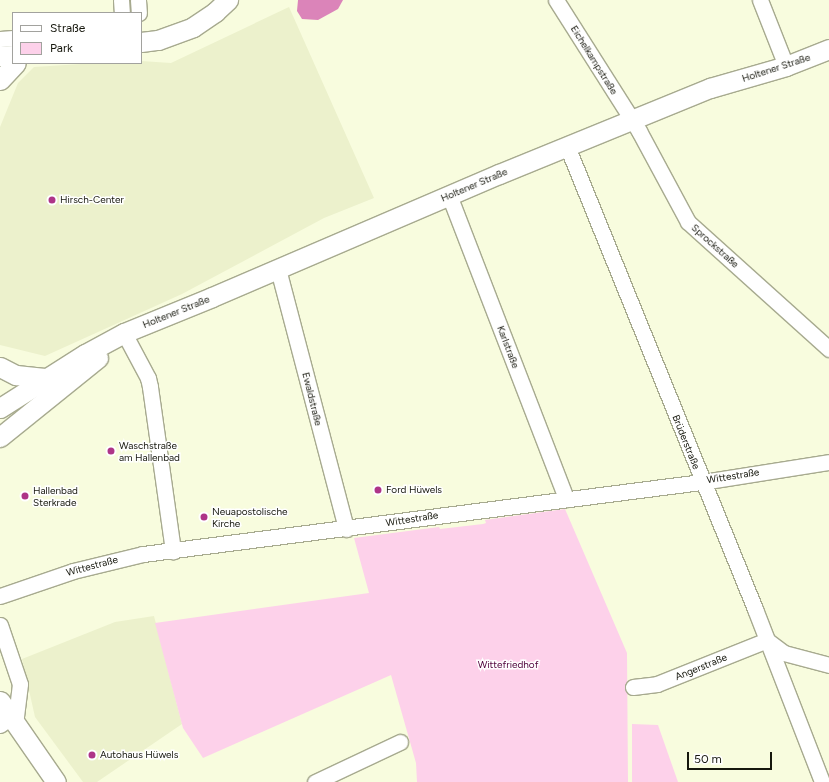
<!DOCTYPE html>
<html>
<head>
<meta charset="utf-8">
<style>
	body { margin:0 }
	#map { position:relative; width:829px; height:782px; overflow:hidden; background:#f8fcde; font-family:Figtree,sans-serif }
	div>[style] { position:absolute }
	.built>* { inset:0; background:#ecf1cc }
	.green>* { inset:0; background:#fdd1ea }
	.water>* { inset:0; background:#db84b9 }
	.roads { filter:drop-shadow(1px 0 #a7aa8f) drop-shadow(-1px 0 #a7aa8f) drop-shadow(0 1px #a7aa8f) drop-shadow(0 -1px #a7aa8f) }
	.minor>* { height:15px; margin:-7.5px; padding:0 7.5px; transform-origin:7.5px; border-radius:7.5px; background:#fff }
	.major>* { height:19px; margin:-9.5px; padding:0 9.5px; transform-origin:9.5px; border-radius:9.5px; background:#fff }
	.dots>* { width:11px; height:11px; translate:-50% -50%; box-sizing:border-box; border:2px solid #fff; border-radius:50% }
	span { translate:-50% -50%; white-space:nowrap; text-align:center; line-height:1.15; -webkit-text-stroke:3px #fff; paint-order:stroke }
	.street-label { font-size:10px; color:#16170d }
	.poi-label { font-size:10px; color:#16170d }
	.left { translate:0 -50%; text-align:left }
	.park-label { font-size:10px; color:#4f003a }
	.legend { position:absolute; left:12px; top:12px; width:130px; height:52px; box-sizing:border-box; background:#fff; border:1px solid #a2a29e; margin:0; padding:5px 7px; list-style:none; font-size:12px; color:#16170d }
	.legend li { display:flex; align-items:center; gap:8px; height:20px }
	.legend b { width:20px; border:1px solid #a2a29e }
	.scale { position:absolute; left:687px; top:752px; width:85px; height:18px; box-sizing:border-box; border:2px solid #16170d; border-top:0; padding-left:5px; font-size:12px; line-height:14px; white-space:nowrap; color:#16170d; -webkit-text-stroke:3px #fff; paint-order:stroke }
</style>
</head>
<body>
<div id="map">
	<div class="built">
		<div style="clip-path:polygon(289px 7px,374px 198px,324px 218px,182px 294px,45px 356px,0 345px,0 127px,18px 83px,34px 67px,97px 63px,141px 63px,141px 61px,171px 63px)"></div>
		<div style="clip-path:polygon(154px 616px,182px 724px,97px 782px,83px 782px,35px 717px,22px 659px,115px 622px)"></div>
	</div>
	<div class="green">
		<div style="clip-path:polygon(565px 509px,627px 653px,628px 782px,417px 782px,416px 763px,391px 675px,203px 758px,183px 728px,155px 623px,369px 593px,354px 538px,439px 527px,440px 529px,483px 524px,486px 523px,485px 520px)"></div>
		<div style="clip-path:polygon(632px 724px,658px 725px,678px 782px,632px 782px)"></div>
	</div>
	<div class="water">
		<div style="clip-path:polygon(298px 0,343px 0,338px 9px,318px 20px,302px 19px,297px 11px)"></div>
	</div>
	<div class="roads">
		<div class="minor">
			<div style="left:121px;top:0;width:13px;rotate:86deg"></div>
			<div style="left:138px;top:0;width:13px;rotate:86deg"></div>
			<div style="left:556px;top:0;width:155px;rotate:57.6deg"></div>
			<div style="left:639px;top:131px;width:103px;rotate:61.7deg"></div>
			<div style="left:688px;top:222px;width:190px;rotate:42deg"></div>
			<div style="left:760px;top:0;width:71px;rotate:68.5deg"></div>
			<div style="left:0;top:39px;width:13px;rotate:-4deg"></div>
			<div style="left:567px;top:146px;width:500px;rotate:67.9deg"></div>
			<div style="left:755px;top:609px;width:186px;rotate:68.8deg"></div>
			<div style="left:449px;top:195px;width:326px;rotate:68.9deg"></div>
			<div style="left:278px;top:269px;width:269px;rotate:75.3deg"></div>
			<div style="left:124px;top:333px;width:51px;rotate:61.9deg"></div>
			<div style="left:148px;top:378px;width:9px;rotate:77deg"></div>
			<div style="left:150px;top:387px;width:166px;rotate:82deg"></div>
			<div style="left:0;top:596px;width:77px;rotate:-18.9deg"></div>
			<div style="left:73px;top:571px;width:72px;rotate:-13.7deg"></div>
			<div style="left:143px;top:554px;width:571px;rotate:-7.35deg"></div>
			<div style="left:709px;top:481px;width:121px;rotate:-9deg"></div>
			<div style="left:0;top:625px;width:62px;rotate:71.3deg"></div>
			<div style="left:20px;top:684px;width:39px;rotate:97deg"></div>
			<div style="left:768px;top:641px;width:20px;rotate:37deg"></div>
			<div style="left:784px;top:653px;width:47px;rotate:14.9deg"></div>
			<div style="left:633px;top:687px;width:24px;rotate:-7deg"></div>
			<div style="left:657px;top:684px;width:118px;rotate:-21.8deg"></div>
			<div style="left:0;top:725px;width:14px;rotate:-36deg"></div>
			<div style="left:315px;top:782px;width:94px;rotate:-25.2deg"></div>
		</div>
		<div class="major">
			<div style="left:141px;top:42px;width:17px;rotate:-7deg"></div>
			<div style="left:158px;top:40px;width:37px;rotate:-20deg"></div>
			<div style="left:193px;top:27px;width:27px;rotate:-34deg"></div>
			<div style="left:215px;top:12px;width:18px;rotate:-43deg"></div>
			<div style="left:0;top:56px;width:13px;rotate:-4deg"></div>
			<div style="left:0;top:80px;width:23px;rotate:-47deg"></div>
			<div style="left:0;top:367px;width:18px;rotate:27deg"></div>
			<div style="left:16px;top:375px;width:31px;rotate:6deg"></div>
			<div style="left:0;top:408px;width:101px;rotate:-32.4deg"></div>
			<div style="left:85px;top:354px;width:44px;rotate:-28.3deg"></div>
			<div style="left:124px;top:333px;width:95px;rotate:-22.2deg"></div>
			<div style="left:212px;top:297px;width:312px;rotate:-23.2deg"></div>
			<div style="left:499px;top:174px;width:228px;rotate:-22.2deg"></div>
			<div style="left:710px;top:88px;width:79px;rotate:-16.1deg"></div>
			<div style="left:786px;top:66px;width:46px;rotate:-21.6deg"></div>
			<div style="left:0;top:437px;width:126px;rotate:-38.9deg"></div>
			<div style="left:0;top:701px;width:98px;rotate:55.3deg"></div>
		</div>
	</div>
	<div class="dots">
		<div style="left:52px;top:200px;background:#ae3488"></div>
		<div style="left:111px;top:451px;background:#ae3488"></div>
		<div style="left:378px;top:490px;background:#ae3488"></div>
		<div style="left:25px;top:496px;background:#ae3488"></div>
		<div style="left:204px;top:517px;background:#ae3488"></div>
		<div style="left:92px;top:755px;background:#ae3488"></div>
	</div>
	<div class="street-label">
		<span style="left:594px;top:60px;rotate:58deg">Eichelkampstraße</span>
		<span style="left:776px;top:68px;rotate:-18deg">Holtener Straße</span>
		<span style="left:474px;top:185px;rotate:-23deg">Holtener Straße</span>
		<span style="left:715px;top:246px;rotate:42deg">Sprockstraße</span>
		<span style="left:176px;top:312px;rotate:-22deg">Holtener Straße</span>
		<span style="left:508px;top:347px;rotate:69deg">Karlstraße</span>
		<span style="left:312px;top:399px;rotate:76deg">Ewaldstraße</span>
		<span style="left:686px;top:442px;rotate:68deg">Brüderstraße</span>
		<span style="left:733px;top:476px;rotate:-9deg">Wittestraße</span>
		<span style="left:412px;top:519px;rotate:-9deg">Wittestraße</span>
		<span style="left:92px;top:566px;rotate:-15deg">Wittestraße</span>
		<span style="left:701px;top:667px;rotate:-22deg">Angerstraße</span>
	</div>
	<div class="poi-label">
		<span class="left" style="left:60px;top:200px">Hirsch-Center</span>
		<span class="left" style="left:119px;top:451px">Waschstraße<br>am Hallenbad</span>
		<span class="left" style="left:33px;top:496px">Hallenbad<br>Sterkrade</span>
		<span class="left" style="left:386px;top:490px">Ford Hüwels</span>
		<span class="left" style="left:212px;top:517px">Neuapostolische<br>Kirche</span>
		<span class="left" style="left:100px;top:755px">Autohaus Hüwels</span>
	</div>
	<div class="park-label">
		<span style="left:508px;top:665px">Wittefriedhof</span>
	</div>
	<ul class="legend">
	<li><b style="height:5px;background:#fff"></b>Straße</li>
	<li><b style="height:11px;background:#fdd1ea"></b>Park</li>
	</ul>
	<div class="scale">50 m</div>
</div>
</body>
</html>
